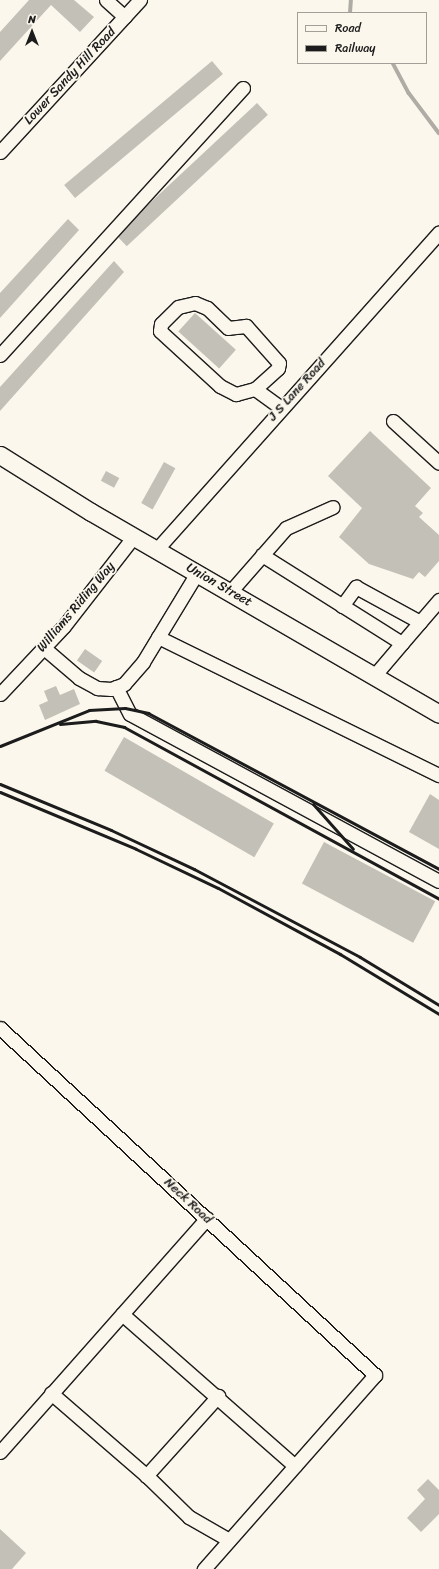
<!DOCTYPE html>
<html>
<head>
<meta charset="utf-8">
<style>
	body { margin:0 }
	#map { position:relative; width:439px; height:1569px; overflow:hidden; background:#fbf7ec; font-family:Sriracha,sans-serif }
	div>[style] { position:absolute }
	.stream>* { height:3.5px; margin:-1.75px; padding:0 1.75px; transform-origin:1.75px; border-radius:1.75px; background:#afaca5 }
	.building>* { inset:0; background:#c3c0b8; transform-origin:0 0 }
	.roads { filter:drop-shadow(1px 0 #1c1c1c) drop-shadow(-1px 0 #1c1c1c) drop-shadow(0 1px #1c1c1c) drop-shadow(0 -1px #1c1c1c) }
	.minor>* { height:13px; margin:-6.5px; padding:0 6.5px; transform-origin:6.5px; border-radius:6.5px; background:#fbf7ec }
	.major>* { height:17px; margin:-8.5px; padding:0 8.5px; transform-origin:8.5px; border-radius:8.5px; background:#fbf7ec }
	.rail>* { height:3px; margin:-1.5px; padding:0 1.5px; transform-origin:1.5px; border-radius:1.5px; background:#1c1c1c }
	span { translate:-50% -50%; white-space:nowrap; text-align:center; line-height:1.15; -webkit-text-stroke:3.5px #fbf7ec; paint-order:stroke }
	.street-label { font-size:13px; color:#1c1c1c }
	.legend { position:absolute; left:297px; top:12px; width:130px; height:52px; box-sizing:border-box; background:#fbf7ec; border:1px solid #a29f99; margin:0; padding:5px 7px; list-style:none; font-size:12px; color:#1c1c1c }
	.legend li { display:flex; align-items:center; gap:8px; height:20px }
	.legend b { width:20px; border:1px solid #a29f99 }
	.north { position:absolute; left:12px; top:12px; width:40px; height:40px; -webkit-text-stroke:3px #fbf7ec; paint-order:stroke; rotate:0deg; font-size:11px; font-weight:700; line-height:16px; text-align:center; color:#1c1c1c }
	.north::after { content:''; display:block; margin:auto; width:14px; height:18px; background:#1c1c1c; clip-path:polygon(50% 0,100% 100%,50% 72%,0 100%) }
</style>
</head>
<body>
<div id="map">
	<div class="stream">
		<div style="left:350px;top:13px;width:13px;rotate:-86deg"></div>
		<div style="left:393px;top:63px;width:34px;rotate:62deg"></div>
		<div style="left:409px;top:93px;width:50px;rotate:53.1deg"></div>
	</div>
	<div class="building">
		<div style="clip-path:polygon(29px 0,74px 0,94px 17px,80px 32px,51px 5px,0 61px,0 32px)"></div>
		<div style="left:212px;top:61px;width:17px;height:193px;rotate:50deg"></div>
		<div style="left:257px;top:103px;width:16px;height:193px;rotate:47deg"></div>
		<div style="clip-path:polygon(68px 219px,79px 230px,0 318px,0 293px)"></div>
		<div style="clip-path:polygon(114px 261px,124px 272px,0 411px,0 387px)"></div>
		<div style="left:195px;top:313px;width:55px;height:25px;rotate:42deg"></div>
		<div style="clip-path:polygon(370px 431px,431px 488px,415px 506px,423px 513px,419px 517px,439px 535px,439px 561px,425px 577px,419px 572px,413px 579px,369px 564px,339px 537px,362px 508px,328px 476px)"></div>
		<div style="left:164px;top:462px;width:13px;height:47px;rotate:29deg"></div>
		<div style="left:106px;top:471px;width:15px;height:11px;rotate:28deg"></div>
		<div style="left:85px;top:649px;width:21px;height:14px;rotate:35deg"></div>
		<div style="clip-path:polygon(56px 686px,60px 695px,74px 689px,80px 704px,45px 720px,39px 705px,48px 701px,44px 691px)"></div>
		<div style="left:124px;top:737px;width:173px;height:39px;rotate:30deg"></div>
		<div style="clip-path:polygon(430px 794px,439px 800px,439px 849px,409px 832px)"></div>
		<div style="left:324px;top:842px;width:126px;height:47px;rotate:28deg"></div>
		<div style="clip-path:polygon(428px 1479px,439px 1490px,439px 1514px,421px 1532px,407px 1518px,425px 1499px,417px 1490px)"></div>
		<div style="clip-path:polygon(0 1529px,26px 1553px,12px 1569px,0 1569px)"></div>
	</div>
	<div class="roads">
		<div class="minor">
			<div style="left:106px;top:0;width:25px;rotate:42deg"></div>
			<div style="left:0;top:152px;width:207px;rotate:-47.4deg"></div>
			<div style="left:0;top:355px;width:361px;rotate:-47.7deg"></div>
			<div style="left:255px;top:389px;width:31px;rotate:-42deg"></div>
			<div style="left:278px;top:368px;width:5px;rotate:-79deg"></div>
			<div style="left:279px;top:363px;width:50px;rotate:-131.7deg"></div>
			<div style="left:246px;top:326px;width:18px;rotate:174deg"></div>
			<div style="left:228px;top:328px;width:29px;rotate:-136deg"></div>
			<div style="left:207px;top:308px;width:13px;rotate:-157deg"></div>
			<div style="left:195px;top:303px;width:17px;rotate:167deg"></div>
			<div style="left:178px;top:307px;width:24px;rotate:135deg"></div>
			<div style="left:161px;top:324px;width:7px;rotate:98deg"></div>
			<div style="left:160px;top:331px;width:81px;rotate:42.5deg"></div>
			<div style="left:220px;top:386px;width:18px;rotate:27deg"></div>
			<div style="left:236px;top:394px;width:20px;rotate:-15deg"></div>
			<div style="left:255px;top:389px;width:32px;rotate:36deg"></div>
			<div style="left:393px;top:421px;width:62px;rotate:42.4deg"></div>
			<div style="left:157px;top:549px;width:424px;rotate:-48.3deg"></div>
			<div style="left:262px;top:555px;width:165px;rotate:32.2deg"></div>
			<div style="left:402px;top:643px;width:43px;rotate:130.3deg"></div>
			<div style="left:230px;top:592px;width:85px;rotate:-48.8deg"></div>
			<div style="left:286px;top:528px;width:51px;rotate:-24.1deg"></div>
			<div style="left:342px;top:606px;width:24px;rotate:-54deg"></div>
			<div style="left:356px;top:587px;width:73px;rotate:28.7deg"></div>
			<div style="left:158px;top:637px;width:313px;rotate:26.2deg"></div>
			<div style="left:402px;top:643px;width:57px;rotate:-49.3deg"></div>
			<div style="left:44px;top:648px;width:46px;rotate:40.6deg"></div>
			<div style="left:79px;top:678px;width:21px;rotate:29deg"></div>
			<div style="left:97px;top:688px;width:14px;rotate:4deg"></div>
			<div style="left:111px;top:689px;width:14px;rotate:-21deg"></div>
			<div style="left:124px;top:684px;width:29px;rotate:-49deg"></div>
			<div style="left:143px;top:662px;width:104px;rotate:-58.8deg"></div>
			<div style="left:116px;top:687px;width:30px;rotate:63deg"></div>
			<div style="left:130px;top:714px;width:351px;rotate:28.4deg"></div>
			<div style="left:0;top:694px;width:93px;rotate:-46.7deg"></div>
			<div style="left:64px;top:626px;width:114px;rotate:-52.1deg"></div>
			<div style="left:0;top:1028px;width:511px;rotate:42.78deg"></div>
			<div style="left:375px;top:1375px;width:259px;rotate:131.4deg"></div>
			<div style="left:122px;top:1314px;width:230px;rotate:41.3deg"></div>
			<div style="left:51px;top:1393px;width:130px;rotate:40.9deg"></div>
			<div style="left:149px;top:1478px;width:56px;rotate:44.3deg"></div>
			<div style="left:189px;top:1517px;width:46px;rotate:29.9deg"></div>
			<div style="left:0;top:1452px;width:312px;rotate:-48.5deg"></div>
			<div style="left:146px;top:1476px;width:108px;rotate:-48deg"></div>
		</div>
		<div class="major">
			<div style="left:0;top:455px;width:107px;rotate:32.1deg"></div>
			<div style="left:91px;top:512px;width:402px;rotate:30.1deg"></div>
		</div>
	</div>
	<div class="rail">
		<div style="left:60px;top:724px;width:36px;rotate:-5deg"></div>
		<div style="left:96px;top:721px;width:29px;rotate:12deg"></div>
		<div style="left:124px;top:727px;width:359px;rotate:28.6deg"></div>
		<div style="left:0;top:746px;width:96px;rotate:-22deg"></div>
		<div style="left:89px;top:710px;width:36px;rotate:-3deg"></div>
		<div style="left:125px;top:708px;width:24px;rotate:12deg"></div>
		<div style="left:148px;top:713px;width:330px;rotate:28.2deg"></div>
		<div style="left:0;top:784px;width:120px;rotate:22.5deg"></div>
		<div style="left:111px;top:830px;width:92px;rotate:25.2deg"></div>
		<div style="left:194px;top:869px;width:188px;rotate:27.9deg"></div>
		<div style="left:360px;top:957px;width:92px;rotate:31.3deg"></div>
		<div style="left:0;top:792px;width:147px;rotate:22.7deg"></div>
		<div style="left:136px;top:849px;width:91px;rotate:25.4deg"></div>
		<div style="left:218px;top:888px;width:139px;rotate:28.4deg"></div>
		<div style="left:340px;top:954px;width:116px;rotate:31.2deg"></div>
		<div style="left:313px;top:804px;width:60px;rotate:48.4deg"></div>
	</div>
	<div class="street-label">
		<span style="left:70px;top:76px;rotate:-47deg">Lower Sandy Hill Road</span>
		<span style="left:297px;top:390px;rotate:-48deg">J S Lane Road</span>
		<span style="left:219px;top:585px;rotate:30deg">Union Street</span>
		<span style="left:76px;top:607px;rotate:-50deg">Williams Riding Way</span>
		<span style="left:188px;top:1201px;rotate:43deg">Neck Road</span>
	</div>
	<ul class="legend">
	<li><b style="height:5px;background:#fbf7ec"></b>Road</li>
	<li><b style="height:5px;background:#1c1c1c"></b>Railway</li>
	</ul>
	<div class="north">N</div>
</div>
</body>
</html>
